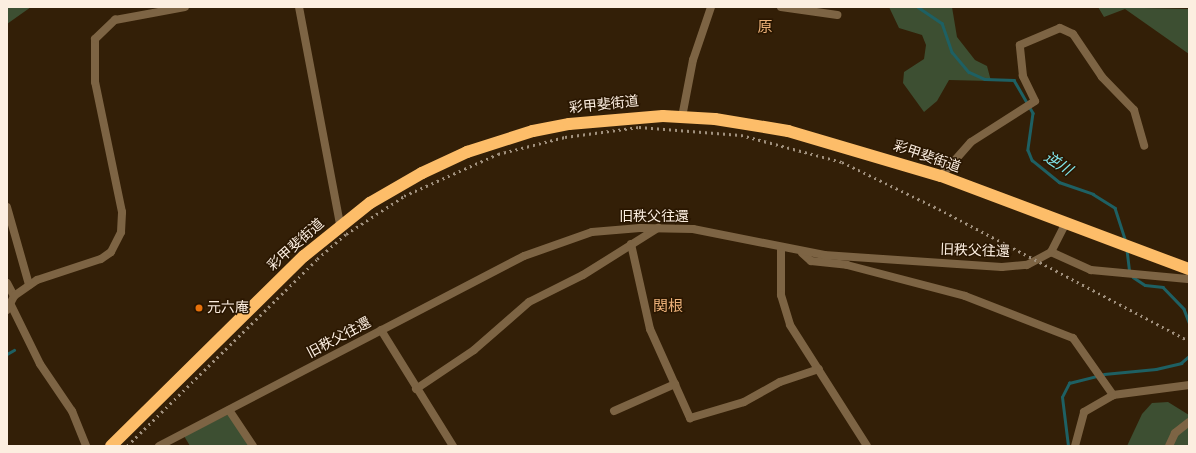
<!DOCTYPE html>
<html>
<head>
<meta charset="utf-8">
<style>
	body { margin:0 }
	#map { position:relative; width:1196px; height:453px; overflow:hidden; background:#331f07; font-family:"Sofia Sans Condensed","Noto Sans JP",sans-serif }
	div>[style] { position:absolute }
	.green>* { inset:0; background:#3d4f32 }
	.stream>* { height:2.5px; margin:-1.25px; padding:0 1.25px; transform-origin:1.25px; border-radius:1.25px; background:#1e6063 }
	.minor>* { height:8px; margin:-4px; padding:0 4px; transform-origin:4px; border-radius:4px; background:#7d6444 }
	.highway>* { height:12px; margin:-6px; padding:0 6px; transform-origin:6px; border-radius:6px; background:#fdbd69 }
	.rail>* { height:2.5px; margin-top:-1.25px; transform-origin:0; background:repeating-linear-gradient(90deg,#a0907d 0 2px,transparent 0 6px) }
	.dots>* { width:11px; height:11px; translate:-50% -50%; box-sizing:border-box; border:2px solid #291600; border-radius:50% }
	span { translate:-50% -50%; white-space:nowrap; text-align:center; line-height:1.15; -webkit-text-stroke:3px #291600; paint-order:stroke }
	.street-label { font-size:14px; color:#fceee0 }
	.poi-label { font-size:14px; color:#fceee0 }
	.left { translate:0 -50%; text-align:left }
	.neighbourhood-label { font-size:15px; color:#ecb179 }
	.water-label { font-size:15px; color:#81e6eb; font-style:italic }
	.frame { position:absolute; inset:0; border:8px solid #fceee0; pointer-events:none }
</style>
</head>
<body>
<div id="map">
	<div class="green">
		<div style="clip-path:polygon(7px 7px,31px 7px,7px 24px)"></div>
		<div style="clip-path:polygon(889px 7px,952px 7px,957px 37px,975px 60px,987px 66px,991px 81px,949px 80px,937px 101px,924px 112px,903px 83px,904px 72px,924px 59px,926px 45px,922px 35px,899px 28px)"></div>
		<div style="clip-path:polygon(1098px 7px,1189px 9px,1189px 54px,1125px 9px,1104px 17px)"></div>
		<div style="clip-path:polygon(1168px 402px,1189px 415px,1189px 446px,1127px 446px,1142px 414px,1152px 403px)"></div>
		<div style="clip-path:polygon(229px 414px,250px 446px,190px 446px,184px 436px)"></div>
	</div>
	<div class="stream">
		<div style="left:918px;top:7px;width:29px;rotate:34deg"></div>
		<div style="left:942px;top:23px;width:31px;rotate:71deg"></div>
		<div style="left:952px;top:52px;width:26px;rotate:50deg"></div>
		<div style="left:969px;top:72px;width:17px;rotate:24deg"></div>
		<div style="left:985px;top:79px;width:29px;rotate:2deg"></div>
		<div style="left:1014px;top:80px;width:38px;rotate:60deg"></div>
		<div style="left:1033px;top:113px;width:37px;rotate:98deg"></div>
		<div style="left:1028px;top:150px;width:11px;rotate:68deg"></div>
		<div style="left:1032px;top:160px;width:35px;rotate:39deg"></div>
		<div style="left:1059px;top:182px;width:36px;rotate:19deg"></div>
		<div style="left:1093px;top:194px;width:26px;rotate:32deg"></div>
		<div style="left:1115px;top:208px;width:35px;rotate:72deg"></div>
		<div style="left:1127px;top:250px;width:23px;rotate:83deg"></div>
		<div style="left:1133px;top:277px;width:14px;rotate:34deg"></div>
		<div style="left:1145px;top:285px;width:18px;rotate:6deg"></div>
		<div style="left:1163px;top:287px;width:30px;rotate:46deg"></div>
		<div style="left:1184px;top:309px;width:14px;rotate:69deg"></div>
		<div style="left:7px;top:354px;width:8px;rotate:-30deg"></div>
		<div style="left:1068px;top:446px;width:49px;rotate:-97deg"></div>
		<div style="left:1062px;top:397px;width:16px;rotate:-63deg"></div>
		<div style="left:1069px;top:383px;width:36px;rotate:-14deg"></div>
		<div style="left:1104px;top:374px;width:52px;rotate:-5.5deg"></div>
		<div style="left:1156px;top:369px;width:26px;rotate:-13deg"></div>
		<div style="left:1181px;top:363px;width:11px;rotate:-41deg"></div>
	</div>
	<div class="minor">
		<div style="left:299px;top:7px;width:222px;rotate:79.3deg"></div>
		<div style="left:781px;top:7px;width:57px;rotate:8.1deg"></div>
		<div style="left:682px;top:117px;width:58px;rotate:-79.1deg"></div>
		<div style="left:693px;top:60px;width:56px;rotate:-71.2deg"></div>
		<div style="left:941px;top:176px;width:45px;rotate:-48.6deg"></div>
		<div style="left:971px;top:142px;width:76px;rotate:-32.6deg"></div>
		<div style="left:1035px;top:101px;width:28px;rotate:-116deg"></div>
		<div style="left:1023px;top:76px;width:31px;rotate:-96deg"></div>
		<div style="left:1020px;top:45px;width:43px;rotate:-23deg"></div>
		<div style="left:1060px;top:28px;width:14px;rotate:25deg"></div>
		<div style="left:1073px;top:34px;width:52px;rotate:56deg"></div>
		<div style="left:1102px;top:77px;width:46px;rotate:45.9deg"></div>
		<div style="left:1134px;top:110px;width:37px;rotate:74deg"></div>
		<div style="left:7px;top:207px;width:81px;rotate:74.2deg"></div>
		<div style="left:631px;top:244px;width:87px;rotate:77.4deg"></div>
		<div style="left:650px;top:329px;width:98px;rotate:65.8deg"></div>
		<div style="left:690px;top:418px;width:56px;rotate:-16.5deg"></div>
		<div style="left:744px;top:402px;width:41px;rotate:-29.1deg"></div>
		<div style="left:780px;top:382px;width:41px;rotate:-18.4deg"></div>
		<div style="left:781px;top:250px;width:45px;rotate:90deg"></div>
		<div style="left:781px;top:295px;width:31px;rotate:73deg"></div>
		<div style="left:790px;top:325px;width:143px;rotate:57.5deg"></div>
		<div style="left:1051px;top:252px;width:44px;rotate:24.2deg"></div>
		<div style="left:1091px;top:270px;width:97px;rotate:5.3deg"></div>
		<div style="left:802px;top:253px;width:12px;rotate:42deg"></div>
		<div style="left:811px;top:261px;width:36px;rotate:6deg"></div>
		<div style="left:847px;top:265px;width:122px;rotate:14.7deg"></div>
		<div style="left:965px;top:296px;width:116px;rotate:21.3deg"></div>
		<div style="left:1073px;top:338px;width:70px;rotate:54.9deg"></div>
		<div style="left:1113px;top:395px;width:77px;rotate:-7.5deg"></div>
		<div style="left:7px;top:283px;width:15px;rotate:62deg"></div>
		<div style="left:10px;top:303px;width:68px;rotate:63.8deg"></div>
		<div style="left:40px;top:364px;width:57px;rotate:55.8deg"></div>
		<div style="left:72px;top:411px;width:38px;rotate:68deg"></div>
		<div style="left:7px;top:310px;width:16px;rotate:-63deg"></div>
		<div style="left:14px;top:296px;width:28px;rotate:-35deg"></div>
		<div style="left:37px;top:280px;width:67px;rotate:-18.2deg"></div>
		<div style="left:101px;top:259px;width:12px;rotate:-35deg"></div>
		<div style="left:111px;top:252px;width:22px;rotate:-63deg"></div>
		<div style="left:121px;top:232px;width:20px;rotate:-87deg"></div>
		<div style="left:122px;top:212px;width:133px;rotate:-101.7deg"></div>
		<div style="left:95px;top:82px;width:43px;rotate:-90deg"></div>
		<div style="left:95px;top:39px;width:28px;rotate:-44deg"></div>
		<div style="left:115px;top:20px;width:71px;rotate:-10.5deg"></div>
		<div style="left:381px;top:330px;width:137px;rotate:58.2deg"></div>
		<div style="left:416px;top:389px;width:70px;rotate:-33.9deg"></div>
		<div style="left:474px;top:350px;width:73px;rotate:-41.1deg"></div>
		<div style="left:529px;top:302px;width:60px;rotate:-26.6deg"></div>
		<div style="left:583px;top:275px;width:89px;rotate:-32.1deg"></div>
		<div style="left:229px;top:410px;width:43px;rotate:56.3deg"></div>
		<div style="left:614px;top:411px;width:67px;rotate:-23.9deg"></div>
		<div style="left:159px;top:446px;width:411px;rotate:-27.5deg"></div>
		<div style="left:524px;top:256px;width:72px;rotate:-19.4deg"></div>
		<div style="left:592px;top:232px;width:48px;rotate:-4.8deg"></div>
		<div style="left:640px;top:228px;width:53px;rotate:1.1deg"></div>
		<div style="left:693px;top:229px;width:134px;rotate:11.2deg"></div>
		<div style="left:824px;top:255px;width:178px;rotate:3.9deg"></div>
		<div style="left:1002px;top:267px;width:25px;rotate:-5deg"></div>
		<div style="left:1027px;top:265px;width:27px;rotate:-28deg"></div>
		<div style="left:1051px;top:252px;width:33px;rotate:-63deg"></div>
		<div style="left:1075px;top:446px;width:35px;rotate:-75deg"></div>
		<div style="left:1084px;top:412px;width:34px;rotate:-30deg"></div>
		<div style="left:1169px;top:446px;width:14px;rotate:-65deg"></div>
		<div style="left:1175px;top:433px;width:18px;rotate:-38deg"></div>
	</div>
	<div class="highway">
		<div style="left:111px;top:446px;width:271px;rotate:-44.6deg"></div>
		<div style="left:304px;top:256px;width:85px;rotate:-38.8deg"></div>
		<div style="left:370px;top:203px;width:60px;rotate:-30deg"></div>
		<div style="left:422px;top:173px;width:50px;rotate:-25deg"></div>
		<div style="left:467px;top:152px;width:69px;rotate:-17.7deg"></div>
		<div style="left:533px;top:131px;width:37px;rotate:-11deg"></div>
		<div style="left:569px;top:124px;width:94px;rotate:-4.9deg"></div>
		<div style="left:663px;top:116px;width:52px;rotate:3.3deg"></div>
		<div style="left:715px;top:119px;width:74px;rotate:9.3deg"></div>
		<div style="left:788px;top:131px;width:159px;rotate:16.4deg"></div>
		<div style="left:941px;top:176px;width:265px;rotate:20.6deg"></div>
	</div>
	<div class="rail">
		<div style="left:127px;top:446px;width:267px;rotate:-44.5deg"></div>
		<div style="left:317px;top:259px;width:38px;rotate:-41deg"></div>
		<div style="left:346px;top:234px;width:69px;rotate:-33.2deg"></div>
		<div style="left:404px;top:196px;width:103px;rotate:-24.1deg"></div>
		<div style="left:498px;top:154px;width:69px;rotate:-14.2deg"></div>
		<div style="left:565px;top:137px;width:75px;rotate:-7.7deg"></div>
		<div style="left:639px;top:127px;width:102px;rotate:4.5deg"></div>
		<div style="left:741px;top:135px;width:105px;rotate:15deg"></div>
		<div style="left:842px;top:162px;width:108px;rotate:25.9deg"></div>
		<div style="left:939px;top:209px;width:283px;rotate:27.8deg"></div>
	</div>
	<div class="dots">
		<div style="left:199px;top:308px;background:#e8710a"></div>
	</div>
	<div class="street-label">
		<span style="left:604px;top:105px;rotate:-6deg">彩甲斐街道</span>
		<span style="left:927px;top:157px;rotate:19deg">彩甲斐街道</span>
		<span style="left:654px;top:217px">旧秩父往還</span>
		<span style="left:296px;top:245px;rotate:-42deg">彩甲斐街道</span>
		<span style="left:975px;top:251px;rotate:2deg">旧秩父往還</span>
		<span style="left:339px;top:338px;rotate:-28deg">旧秩父往還</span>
	</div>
	<div class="poi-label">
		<span class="left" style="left:207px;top:308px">元六庵</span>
	</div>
	<div class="neighbourhood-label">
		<span style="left:765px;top:28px">原</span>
		<span style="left:668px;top:307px">関根</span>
	</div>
	<div class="water-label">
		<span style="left:1058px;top:164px;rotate:33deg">逆川</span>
	</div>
	<div class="frame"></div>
</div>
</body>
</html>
